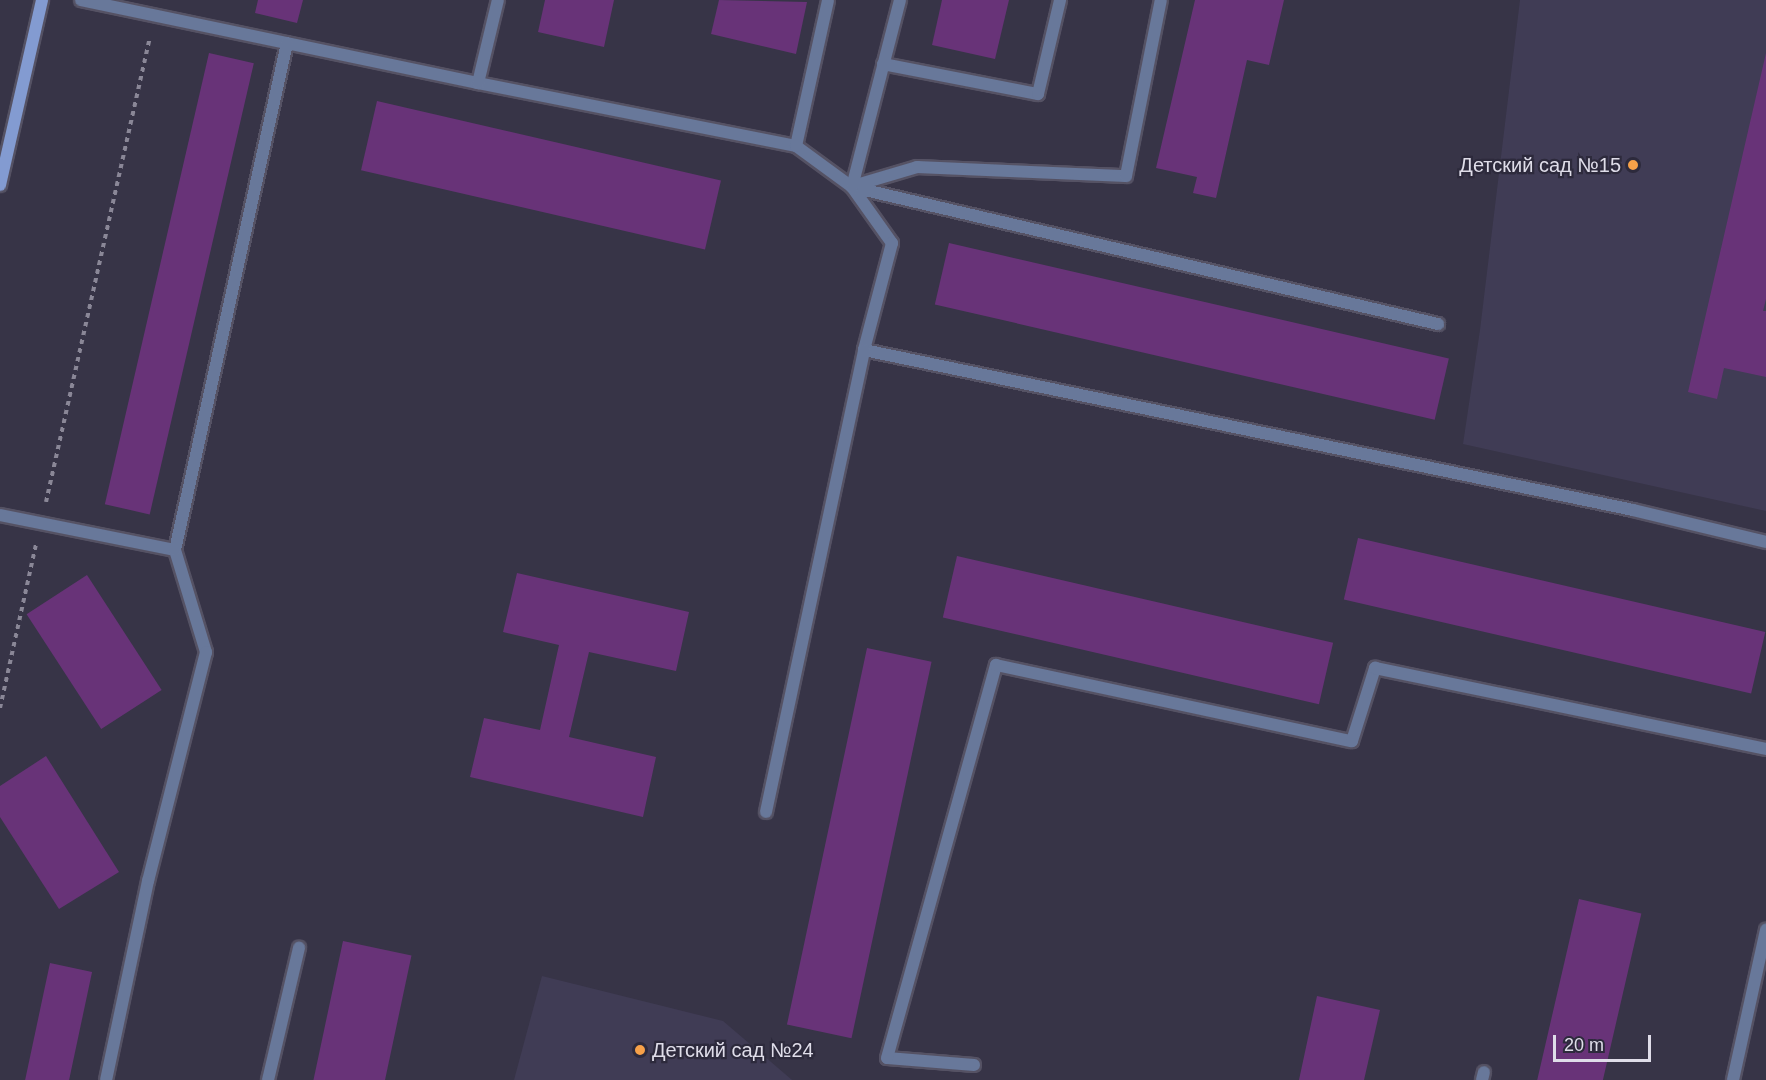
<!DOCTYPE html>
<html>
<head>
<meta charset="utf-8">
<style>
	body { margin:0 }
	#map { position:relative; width:1766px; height:1080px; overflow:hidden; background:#373447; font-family:Arial,sans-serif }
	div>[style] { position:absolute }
	.built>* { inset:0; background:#403c55 }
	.building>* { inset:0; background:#683378; transform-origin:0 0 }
	.path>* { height:4px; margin-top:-2px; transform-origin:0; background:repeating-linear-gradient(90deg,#8a8797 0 4.5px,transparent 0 9px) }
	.roads { filter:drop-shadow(2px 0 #555264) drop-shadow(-2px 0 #555264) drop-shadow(0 2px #555264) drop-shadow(0 -2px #555264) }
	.lane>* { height:12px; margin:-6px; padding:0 6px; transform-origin:6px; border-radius:6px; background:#68789a }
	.secondary>* { height:12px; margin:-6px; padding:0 6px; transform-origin:6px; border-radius:6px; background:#839bd1 }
	.dots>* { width:16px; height:16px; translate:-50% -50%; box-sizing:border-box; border:3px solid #2d2a3c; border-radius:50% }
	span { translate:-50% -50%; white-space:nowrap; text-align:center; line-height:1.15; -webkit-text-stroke:4.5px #2d2a3c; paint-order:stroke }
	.poi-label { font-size:20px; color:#dfdde9 }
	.right { translate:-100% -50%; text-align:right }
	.left { translate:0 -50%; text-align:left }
	.scale { position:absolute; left:1553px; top:1035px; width:98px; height:27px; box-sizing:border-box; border:3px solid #dfdde9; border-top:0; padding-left:8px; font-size:18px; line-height:21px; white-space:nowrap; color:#dfdde9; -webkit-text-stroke:4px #2d2a3c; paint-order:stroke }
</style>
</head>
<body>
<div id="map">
	<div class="built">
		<div style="clip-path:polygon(1520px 0,1766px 0,1766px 511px,1463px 444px,1480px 330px)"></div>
		<div style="clip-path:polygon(542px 976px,723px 1021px,792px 1080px,514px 1080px)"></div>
	</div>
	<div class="building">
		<div style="clip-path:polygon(258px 0,303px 0,297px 23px,255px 13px)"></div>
		<div style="clip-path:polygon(545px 0,614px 0,604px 47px,538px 32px)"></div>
		<div style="clip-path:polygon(719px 0,807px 2px,796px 54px,711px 34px)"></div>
		<div style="clip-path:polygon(942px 0,1009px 0,995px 59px,932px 45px)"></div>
		<div style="clip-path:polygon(1195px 0,1284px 0,1269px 65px,1247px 60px,1216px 198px,1193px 193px,1197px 177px,1156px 168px)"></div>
		<div style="left:209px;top:53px;width:46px;height:463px;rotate:13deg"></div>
		<div style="clip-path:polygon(1766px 53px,1766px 299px,1763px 311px,1766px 311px,1766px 377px,1724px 368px,1717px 399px,1688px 392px)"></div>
		<div style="left:377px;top:101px;width:353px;height:71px;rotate:13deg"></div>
		<div style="left:949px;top:243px;width:513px;height:63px;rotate:13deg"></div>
		<div style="left:1358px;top:538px;width:418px;height:63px;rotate:13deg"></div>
		<div style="left:957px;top:556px;width:386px;height:63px;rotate:13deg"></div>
		<div style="clip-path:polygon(517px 573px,689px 612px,676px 671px,589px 652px,569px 737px,656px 757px,643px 817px,470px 777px,484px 718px,540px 730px,559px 645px,503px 632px)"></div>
		<div style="left:87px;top:575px;width:137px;height:72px;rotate:57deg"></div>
		<div style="left:867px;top:648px;width:66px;height:385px;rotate:12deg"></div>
		<div style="clip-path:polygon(46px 756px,119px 872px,59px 909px,0 817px,0 786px)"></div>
		<div style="left:1579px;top:899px;width:64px;height:186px;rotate:13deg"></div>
		<div style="left:343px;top:941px;width:70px;height:142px;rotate:12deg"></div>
		<div style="left:50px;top:963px;width:43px;height:120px;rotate:12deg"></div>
		<div style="clip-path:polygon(1317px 996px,1380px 1010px,1364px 1080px,1299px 1080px)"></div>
	</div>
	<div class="path">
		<div style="left:46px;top:502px;width:476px;rotate:-77.4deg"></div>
		<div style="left:0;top:708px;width:168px;rotate:-77.6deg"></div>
	</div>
	<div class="roads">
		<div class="lane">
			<div style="left:81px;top:0;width:406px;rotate:11.8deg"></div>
			<div style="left:478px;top:83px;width:324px;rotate:11.2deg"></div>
			<div style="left:796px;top:146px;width:69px;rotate:36.2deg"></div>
			<div style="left:852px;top:187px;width:69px;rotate:54.5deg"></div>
			<div style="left:892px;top:243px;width:111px;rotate:104.7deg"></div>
			<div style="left:864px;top:350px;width:785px;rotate:11.75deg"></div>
			<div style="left:1633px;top:510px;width:137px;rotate:13.5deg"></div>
			<div style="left:883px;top:64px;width:158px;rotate:11deg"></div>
			<div style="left:1038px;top:94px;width:97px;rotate:-76.8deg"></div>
			<div style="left:478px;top:83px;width:85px;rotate:-76.5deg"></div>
			<div style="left:796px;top:146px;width:149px;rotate:-77.6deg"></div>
			<div style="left:853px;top:186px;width:67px;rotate:-16.5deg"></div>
			<div style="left:917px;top:167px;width:209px;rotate:2.5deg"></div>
			<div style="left:1126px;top:176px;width:179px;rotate:-78.8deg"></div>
			<div style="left:852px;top:187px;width:602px;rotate:13.16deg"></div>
			<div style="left:852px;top:187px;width:193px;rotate:-75.6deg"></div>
			<div style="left:0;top:515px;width:178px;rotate:11.3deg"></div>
			<div style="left:175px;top:550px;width:107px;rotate:73.1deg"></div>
			<div style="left:206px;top:652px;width:236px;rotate:104.2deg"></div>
			<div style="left:148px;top:881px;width:203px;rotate:101.9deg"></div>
			<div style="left:175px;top:550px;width:519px;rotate:-77.54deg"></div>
			<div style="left:766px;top:812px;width:472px;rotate:-78deg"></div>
			<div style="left:974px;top:1065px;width:87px;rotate:-175.4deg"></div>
			<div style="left:887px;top:1058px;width:408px;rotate:-74.5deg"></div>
			<div style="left:996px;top:665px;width:364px;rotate:12.1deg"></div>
			<div style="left:1352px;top:741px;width:77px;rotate:-72.5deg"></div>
			<div style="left:1375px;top:668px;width:399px;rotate:11.7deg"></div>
			<div style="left:268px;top:1080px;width:136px;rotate:-76.8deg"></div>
			<div style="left:1482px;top:1080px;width:8px;rotate:-76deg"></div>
			<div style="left:1733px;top:1080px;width:154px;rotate:-77.6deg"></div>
		</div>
		<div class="secondary">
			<div style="left:0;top:185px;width:190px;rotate:-77.2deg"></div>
		</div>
	</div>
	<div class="dots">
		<div style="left:1633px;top:165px;background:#f7a149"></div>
		<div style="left:640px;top:1050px;background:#f7a149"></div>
	</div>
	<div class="poi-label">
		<span class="right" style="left:1621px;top:165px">Детский сад №15</span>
		<span class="left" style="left:652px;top:1050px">Детский сад №24</span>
	</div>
	<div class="scale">20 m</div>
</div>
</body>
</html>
